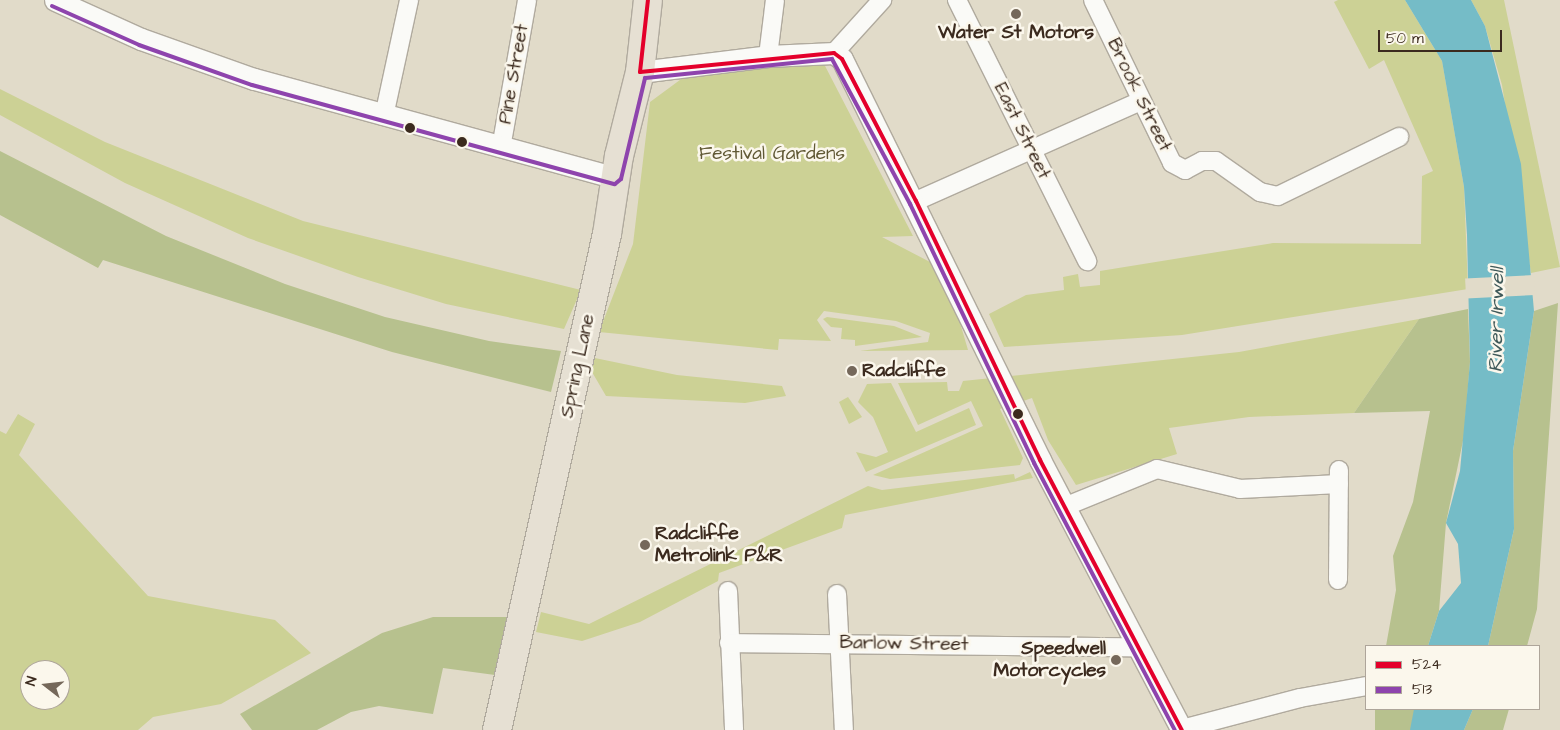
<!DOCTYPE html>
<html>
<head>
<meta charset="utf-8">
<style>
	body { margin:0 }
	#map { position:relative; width:1560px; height:730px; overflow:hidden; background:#e1dbc9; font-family:"Architects Daughter",sans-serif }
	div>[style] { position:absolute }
	.green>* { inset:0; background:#ccd195 }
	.forest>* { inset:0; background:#b7c18e; transform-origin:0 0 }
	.water>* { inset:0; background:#75bcc7 }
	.pier>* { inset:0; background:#e1dbc9; transform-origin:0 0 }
	.roads { filter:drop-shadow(1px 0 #b0aa9e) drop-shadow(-1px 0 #b0aa9e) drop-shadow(0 1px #b0aa9e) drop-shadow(0 -1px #b0aa9e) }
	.minor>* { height:18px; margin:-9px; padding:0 9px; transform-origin:9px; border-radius:9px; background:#fafaf7 }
	.tertiary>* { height:21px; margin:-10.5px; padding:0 10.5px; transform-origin:10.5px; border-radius:10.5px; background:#fafaf7 }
	.primary>* { height:28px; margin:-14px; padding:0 14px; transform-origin:14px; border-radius:14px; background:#e6e0d3 }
	.bus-1>* { height:4px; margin:-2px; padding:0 2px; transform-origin:2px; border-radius:2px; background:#e4002b }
	.bus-2>* { height:4px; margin:-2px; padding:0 2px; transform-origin:2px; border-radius:2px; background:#8e44ad }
	.dots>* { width:14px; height:14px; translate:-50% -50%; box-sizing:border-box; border:2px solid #fbf7ec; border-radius:50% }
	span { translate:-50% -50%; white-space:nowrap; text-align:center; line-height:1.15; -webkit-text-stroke:5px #fbf7ec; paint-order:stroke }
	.poi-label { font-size:19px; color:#3b2a1e; font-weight:700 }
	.left { translate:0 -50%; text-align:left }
	.right { translate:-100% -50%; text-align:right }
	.street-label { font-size:19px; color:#3b2a1e }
	.park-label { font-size:19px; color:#615935 }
	.water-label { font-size:20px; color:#3f5959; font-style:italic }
	.legend { position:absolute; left:1365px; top:645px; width:175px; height:65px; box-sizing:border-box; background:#fbf7ec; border:1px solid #aea59a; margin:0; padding:6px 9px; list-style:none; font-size:15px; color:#3b2a1e }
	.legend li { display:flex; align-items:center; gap:10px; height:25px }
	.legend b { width:25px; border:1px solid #aea59a }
	.north { position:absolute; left:20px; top:660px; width:50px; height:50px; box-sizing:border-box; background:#fbf7ec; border:1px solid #aea59a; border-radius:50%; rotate:286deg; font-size:14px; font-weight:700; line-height:20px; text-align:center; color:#3b2a1e }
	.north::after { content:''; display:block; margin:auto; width:18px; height:22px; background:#75685a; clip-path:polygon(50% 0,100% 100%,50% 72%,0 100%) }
	.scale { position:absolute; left:1378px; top:30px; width:124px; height:22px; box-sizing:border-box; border:2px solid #3b2a1e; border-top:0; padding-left:6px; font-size:15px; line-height:18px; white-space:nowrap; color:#3b2a1e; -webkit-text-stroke:4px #fbf7ec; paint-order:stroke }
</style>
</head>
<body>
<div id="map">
	<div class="green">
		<div style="clip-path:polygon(1338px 0,1405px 0,1442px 61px,1464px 187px,1468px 289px,1182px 335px,1004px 347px,989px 314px,1026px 295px,1064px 290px,1063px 277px,1078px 274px,1080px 287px,1100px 285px,1100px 271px,1273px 243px,1421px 244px,1422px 176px,1433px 171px,1384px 60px,1369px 69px,1334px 2px)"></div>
		<div style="clip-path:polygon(1471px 0,1504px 0,1560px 267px,1531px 273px,1502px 85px,1485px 26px)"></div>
		<div style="clip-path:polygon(823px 62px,913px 236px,882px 237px,930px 262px,958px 316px,968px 350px,860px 351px,928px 342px,930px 333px,896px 321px,824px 311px,817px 320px,831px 341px,779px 339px,778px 350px,599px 332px,633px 244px,650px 102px,684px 77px)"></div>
		<div style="clip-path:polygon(0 89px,105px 142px,303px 221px,581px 290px,564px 329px,446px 304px,358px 277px,248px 238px,125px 183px,0 115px)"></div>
		<div style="clip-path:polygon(827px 317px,894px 326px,922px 337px,855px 346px,855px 340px,841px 339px,842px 328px,831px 327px,823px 319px)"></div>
		<div style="clip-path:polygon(1419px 319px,1354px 413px,1249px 417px,1169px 428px,1177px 454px,1076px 485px,1048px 440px,1032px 398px,1000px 409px,1023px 458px,1020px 465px,890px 479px,873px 475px,983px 426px,971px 401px,918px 425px,898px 383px,947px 382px,948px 391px,959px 391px,963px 381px,1239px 352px)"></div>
		<div style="clip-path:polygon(590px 357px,677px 375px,782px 386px,786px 396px,745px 403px,606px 396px,592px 372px)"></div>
		<div style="clip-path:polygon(891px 383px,916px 432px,969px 408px,976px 425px,866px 472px,856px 452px,876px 457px,888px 452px,873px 417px,858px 402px,867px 384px)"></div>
		<div style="clip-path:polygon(848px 397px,862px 417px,849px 424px,839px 402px)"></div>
		<div style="clip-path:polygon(evenodd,18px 414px,35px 424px,19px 455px,148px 596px,275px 620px,311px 653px,221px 704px,153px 717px,138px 730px,0 730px,0 431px,6px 434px,18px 414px,30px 670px,60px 670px,60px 700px,30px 700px,30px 670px)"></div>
		<div style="clip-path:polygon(1030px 472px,1033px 478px,845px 515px,842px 528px,719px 573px,718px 581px,640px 622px,582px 641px,536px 632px,541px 612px,589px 624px,868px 486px,882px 490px,1014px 474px,1015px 479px)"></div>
	</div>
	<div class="forest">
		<div style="clip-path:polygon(0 151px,166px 236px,285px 284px,385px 317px,489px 341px,561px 351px,551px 392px,392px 352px,103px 260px,98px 268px,0 215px)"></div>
		<div style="clip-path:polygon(1558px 303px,1537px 609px,1527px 646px,1488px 646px,1514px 529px,1513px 451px,1534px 311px)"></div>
		<div style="clip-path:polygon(1468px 309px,1470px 362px,1464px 436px,1446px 523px,1439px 611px,1428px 646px,1386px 646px,1396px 590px,1393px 556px,1413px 502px,1430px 411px,1354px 413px,1419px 319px)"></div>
		<div style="clip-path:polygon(433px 617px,507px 617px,495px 675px,443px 668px,433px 714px,379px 706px,351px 712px,317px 730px,252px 730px,240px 714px,382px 633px)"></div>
		<div style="left:1375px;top:709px;width:39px;height:21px"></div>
		<div style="clip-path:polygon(1473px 709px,1509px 709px,1503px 730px,1464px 730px)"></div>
	</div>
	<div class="water">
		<div style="clip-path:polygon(1405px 0,1471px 0,1485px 26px,1521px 164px,1534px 311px,1513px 451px,1514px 529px,1488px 646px,1428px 646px,1439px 611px,1461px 583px,1458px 544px,1446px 523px,1460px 471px,1470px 362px,1467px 235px,1464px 187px,1442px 61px)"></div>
		<div style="clip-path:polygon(1414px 709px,1473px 709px,1464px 730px,1410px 730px)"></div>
	</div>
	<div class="pier">
		<div style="left:1534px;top:275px;width:20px;height:69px;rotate:87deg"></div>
	</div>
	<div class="roads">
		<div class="minor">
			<div style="left:957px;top:0;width:292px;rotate:63.5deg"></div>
			<div style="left:1093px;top:0;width:181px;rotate:64.1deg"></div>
			<div style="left:1172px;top:163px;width:15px;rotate:28deg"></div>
			<div style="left:1185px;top:170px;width:19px;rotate:-28deg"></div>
			<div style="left:1202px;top:161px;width:14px"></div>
			<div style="left:1216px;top:161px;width:54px;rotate:35.2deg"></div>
			<div style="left:1260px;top:192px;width:18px;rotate:13deg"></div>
			<div style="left:1278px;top:196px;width:135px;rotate:-26deg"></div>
			<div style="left:834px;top:53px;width:72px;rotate:-47.8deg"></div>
			<div style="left:768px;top:56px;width:56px;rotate:-82.9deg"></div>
			<div style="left:384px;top:116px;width:119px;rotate:-77.8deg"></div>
			<div style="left:501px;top:148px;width:150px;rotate:-80deg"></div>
			<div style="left:916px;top:201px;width:246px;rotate:-24deg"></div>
			<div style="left:1064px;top:507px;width:100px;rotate:-22.2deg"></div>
			<div style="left:1157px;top:469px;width:85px;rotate:13.5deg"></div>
			<div style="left:1240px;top:489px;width:99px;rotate:-2.9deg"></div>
			<div style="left:1338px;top:580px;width:110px;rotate:-89.5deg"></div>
			<div style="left:728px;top:591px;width:139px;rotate:87.5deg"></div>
			<div style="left:837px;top:594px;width:136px;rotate:87.1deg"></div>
			<div style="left:729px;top:643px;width:409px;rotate:0.6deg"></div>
			<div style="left:1182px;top:729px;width:122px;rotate:-14.7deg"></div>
			<div style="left:1300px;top:698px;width:67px;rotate:-10.3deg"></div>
		</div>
		<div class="tertiary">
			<div style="left:55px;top:0;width:94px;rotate:24.4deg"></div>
			<div style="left:141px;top:39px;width:120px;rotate:19.5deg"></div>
			<div style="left:254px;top:79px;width:374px;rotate:15.3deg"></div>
			<div style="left:640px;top:72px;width:129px;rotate:-7.1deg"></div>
			<div style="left:768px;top:56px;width:66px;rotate:-2.6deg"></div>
			<div style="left:834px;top:53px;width:10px;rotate:37deg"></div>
			<div style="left:842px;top:59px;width:447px;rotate:63.7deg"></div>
			<div style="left:1040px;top:460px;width:305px;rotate:62.3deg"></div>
		</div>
		<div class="primary">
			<div style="left:497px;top:730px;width:508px;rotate:-77.5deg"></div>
			<div style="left:607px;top:234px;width:79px;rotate:-81.3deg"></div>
			<div style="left:619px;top:156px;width:87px;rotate:-76deg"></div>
			<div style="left:640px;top:72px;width:72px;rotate:-83.7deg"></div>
		</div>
	</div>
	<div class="bus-1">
		<div style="left:834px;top:53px;width:10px;rotate:37deg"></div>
		<div style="left:842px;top:59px;width:160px;rotate:62.5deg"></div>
		<div style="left:916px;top:201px;width:287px;rotate:64.4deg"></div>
		<div style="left:1040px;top:460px;width:305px;rotate:62.3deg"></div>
		<div style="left:640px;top:72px;width:195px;rotate:-5.6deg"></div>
		<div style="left:640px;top:72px;width:72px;rotate:-83.7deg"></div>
	</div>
	<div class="bus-2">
		<div style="left:52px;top:6px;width:95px;rotate:24.1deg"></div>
		<div style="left:139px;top:45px;width:120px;rotate:19.5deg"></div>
		<div style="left:252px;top:85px;width:376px;rotate:15.3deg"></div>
		<div style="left:615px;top:184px;width:8px;rotate:-40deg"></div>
		<div style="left:621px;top:179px;width:104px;rotate:-76.6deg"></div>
		<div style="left:645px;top:78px;width:188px;rotate:-5.8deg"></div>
		<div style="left:832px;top:59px;width:165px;rotate:61.7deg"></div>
		<div style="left:910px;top:204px;width:287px;rotate:64.4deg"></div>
		<div style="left:1034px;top:463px;width:302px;rotate:62.2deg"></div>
	</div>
	<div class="dots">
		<div style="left:1016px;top:14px;background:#75685a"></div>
		<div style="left:410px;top:128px;background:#3b2a1e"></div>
		<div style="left:462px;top:142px;background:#3b2a1e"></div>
		<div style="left:852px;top:371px;background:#75685a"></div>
		<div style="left:1018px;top:414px;background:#3b2a1e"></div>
		<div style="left:645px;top:545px;background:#75685a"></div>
		<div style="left:1116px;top:660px;background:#75685a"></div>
	</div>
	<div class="poi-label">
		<span style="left:1016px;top:33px">Water St Motors</span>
		<span class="left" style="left:862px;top:371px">Radcliffe</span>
		<span class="left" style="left:655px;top:545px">Radcliffe<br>Metrolink P&amp;R</span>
		<span class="right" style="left:1106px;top:660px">Speedwell<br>Motorcycles</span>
	</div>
	<div class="street-label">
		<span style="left:514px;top:74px;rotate:-80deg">Pine Street</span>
		<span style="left:1139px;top:95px;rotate:64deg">Brook Street</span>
		<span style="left:1022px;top:131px;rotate:64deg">East Street</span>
		<span style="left:578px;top:366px;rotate:-78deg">Spring Lane</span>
		<span style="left:904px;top:644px;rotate:1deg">Barlow Street</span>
	</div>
	<div class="park-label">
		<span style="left:772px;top:154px">Festival Gardens</span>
	</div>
	<div class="water-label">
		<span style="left:1497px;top:320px;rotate:-89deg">River Irwell</span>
	</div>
	<ul class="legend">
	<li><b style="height:6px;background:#e4002b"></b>524</li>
	<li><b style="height:6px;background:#8e44ad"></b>513</li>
	</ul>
	<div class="north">N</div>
	<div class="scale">50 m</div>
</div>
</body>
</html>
